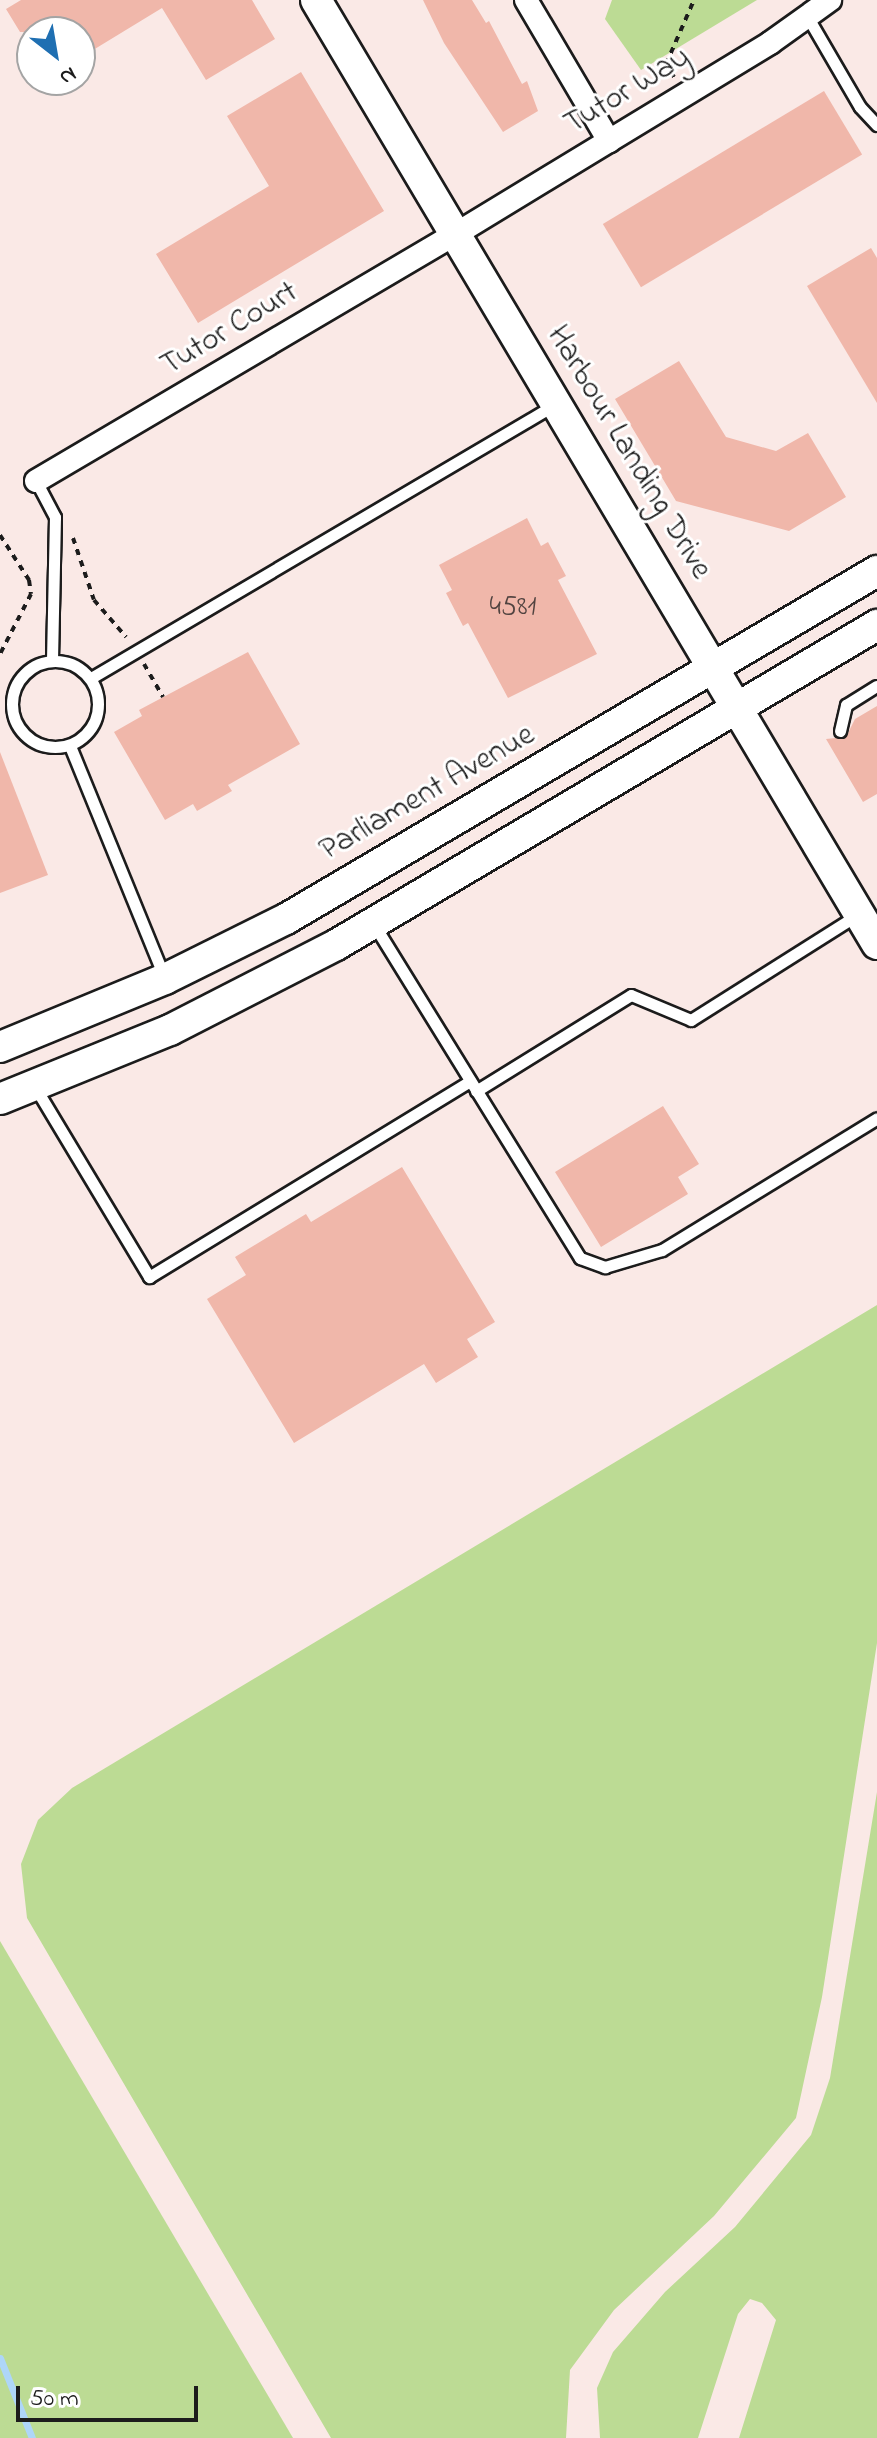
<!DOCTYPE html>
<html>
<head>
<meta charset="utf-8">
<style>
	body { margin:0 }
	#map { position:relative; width:877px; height:2438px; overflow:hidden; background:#fae9e6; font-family:"Indie Flower",sans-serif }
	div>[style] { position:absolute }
	.green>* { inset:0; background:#bcdb94 }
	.stream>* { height:7px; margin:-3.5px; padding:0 3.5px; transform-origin:3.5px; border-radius:3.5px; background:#aed6f8 }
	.building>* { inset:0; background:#f0b7aa; transform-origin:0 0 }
	.path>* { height:4px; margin-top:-2px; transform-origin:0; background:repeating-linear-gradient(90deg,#1c1c1c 0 6px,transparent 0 12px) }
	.roads { filter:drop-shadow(2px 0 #1c1c1c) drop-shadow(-2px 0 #1c1c1c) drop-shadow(0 2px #1c1c1c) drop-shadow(0 -2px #1c1c1c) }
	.lane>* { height:11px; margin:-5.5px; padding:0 5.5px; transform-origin:5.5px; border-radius:5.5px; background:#fff }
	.lane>.ring { margin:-5.5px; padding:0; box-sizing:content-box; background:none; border:11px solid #fff; border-radius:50% }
	.street>* { height:22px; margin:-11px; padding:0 11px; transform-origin:11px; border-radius:11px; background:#fff }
	.secondary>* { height:30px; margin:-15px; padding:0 15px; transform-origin:15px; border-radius:15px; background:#fff }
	span { translate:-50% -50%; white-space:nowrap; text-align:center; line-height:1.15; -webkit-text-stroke:6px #fff; paint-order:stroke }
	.number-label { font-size:28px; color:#514340 }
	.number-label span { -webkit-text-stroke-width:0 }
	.street-label { font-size:32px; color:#1c1c1c }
	.north { position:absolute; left:16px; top:16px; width:80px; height:80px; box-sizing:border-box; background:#fff; border:2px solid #a4a4a4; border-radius:50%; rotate:149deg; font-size:22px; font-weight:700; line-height:32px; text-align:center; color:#1c1c1c }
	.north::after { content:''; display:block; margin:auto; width:28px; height:36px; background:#1f6fb2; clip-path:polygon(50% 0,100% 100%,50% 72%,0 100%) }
	.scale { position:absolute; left:16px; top:2386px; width:182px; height:36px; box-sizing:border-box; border:4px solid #1c1c1c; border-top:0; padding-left:10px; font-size:24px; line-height:28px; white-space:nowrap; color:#1c1c1c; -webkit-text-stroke:6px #fff; paint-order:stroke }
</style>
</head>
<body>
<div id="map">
	<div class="green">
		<div style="clip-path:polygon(612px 0,757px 0,641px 70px,605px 19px)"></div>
		<div style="clip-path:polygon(877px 1305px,877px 1643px,822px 1997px,796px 2118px,714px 2216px,614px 2310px,570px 2370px,566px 2438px,331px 2438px,27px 1918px,21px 1864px,38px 1820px,72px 1788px)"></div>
		<div style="clip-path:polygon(877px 1792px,877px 2438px,739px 2438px,776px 2320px,762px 2303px,750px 2299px,738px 2314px,698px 2438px,600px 2438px,597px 2388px,613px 2352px,665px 2292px,735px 2227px,811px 2135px,830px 2078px)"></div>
		<div style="clip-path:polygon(0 1941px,293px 2438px,0 2438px)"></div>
	</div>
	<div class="stream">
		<div style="left:0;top:2358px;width:86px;rotate:68.2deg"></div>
	</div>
	<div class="building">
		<div style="clip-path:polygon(21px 0,252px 0,275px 39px,206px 80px,162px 8px,80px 58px,80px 32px,20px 32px,6px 9px)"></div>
		<div style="clip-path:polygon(423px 0,472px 0,486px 23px,489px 21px,522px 84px,527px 81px,538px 111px,503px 132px,444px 43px)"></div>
		<div style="clip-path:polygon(301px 72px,384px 211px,198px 323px,156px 254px,269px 186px,227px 116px)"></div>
		<div style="left:824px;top:91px;width:74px;height:258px;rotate:59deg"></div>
		<div style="clip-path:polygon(871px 248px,877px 258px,877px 403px,807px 286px)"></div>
		<div style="clip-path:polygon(679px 361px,726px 437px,776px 451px,808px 433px,846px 497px,789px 531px,676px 501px,615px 399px)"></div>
		<div style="clip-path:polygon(527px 518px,541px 546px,548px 542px,566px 576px,558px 580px,597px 654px,508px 698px,468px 623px,463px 626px,446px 593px,452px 590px,439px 565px)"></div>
		<div style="clip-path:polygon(248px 652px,300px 744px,228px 785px,232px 791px,197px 811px,193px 804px,165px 820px,114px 732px,142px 716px,139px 710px)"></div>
		<div style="clip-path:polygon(877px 706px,877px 794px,863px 802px,826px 739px,846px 737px,855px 719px)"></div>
		<div style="clip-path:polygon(0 752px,48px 875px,0 893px)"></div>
		<div style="clip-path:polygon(663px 1106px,699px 1164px,678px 1177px,688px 1194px,601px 1247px,555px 1172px)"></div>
		<div style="clip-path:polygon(402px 1167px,495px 1322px,467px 1339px,478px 1357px,436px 1383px,424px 1364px,294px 1443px,207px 1299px,246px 1275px,235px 1257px,306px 1214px,311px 1222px)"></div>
	</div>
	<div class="path">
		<div style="left:674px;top:77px;width:15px;rotate:-122deg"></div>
		<div style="left:666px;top:64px;width:70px;rotate:-66.4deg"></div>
		<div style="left:0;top:535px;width:54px;rotate:57.2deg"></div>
		<div style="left:29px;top:580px;width:14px;rotate:82deg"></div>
		<div style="left:31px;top:594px;width:68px;rotate:117.3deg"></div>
		<div style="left:73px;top:538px;width:65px;rotate:71.3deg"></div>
		<div style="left:94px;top:600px;width:49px;rotate:49.1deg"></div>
		<div style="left:144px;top:664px;width:38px;rotate:60deg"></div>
	</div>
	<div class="roads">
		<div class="lane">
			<div style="left:807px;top:16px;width:105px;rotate:59.8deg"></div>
			<div style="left:860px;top:107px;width:25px;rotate:47deg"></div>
			<div style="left:36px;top:481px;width:41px;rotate:62.2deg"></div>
			<div style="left:55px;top:517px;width:142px;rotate:91.2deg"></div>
			<div class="ring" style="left:12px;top:661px;width:75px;height:75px"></div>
			<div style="left:91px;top:678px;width:540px;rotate:-30.51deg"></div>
			<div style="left:840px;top:731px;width:27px;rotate:-77deg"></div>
			<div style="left:846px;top:705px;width:36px;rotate:-32deg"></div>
			<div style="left:70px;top:746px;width:252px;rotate:67.8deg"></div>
			<div style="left:373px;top:923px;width:394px;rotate:58.3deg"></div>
			<div style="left:580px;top:1258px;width:27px;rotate:20deg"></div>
			<div style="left:605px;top:1267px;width:59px;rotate:-16.6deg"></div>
			<div style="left:662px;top:1250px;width:252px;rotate:-31.5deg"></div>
			<div style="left:35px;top:1087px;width:222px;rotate:59deg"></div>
			<div style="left:149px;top:1277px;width:376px;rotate:-31.4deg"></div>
			<div style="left:476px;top:1091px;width:182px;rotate:-31.8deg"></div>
			<div style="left:631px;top:995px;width:65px;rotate:22.6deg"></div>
			<div style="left:691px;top:1020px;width:196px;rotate:-32.3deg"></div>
		</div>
		<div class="street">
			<div style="left:526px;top:0;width:164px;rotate:59.5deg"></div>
			<div style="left:36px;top:481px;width:487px;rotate:-30.5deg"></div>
			<div style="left:456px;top:234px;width:368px;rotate:-31.3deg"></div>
			<div style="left:770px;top:43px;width:74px;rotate:-35.6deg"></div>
		</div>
		<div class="secondary">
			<div style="left:316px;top:0;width:1098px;rotate:59.28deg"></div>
			<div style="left:0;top:1047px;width:178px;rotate:-22.4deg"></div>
			<div style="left:165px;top:979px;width:135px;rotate:-26.4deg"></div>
			<div style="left:286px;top:919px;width:686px;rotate:-30.49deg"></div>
			<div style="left:0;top:1099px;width:183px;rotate:-22.1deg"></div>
			<div style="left:170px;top:1030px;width:186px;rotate:-27.1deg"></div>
			<div style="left:336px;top:945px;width:629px;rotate:-30.6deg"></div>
		</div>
	</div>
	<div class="number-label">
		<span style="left:513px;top:608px">4581</span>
	</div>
	<div class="street-label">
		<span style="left:628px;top:92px;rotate:-31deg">Tutor Way</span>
		<span style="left:230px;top:330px;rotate:-31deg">Tutor Court</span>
		<span style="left:628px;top:453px;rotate:59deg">Harbour Landing Drive</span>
		<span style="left:428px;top:794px;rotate:-30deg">Parliament Avenue</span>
	</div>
	<div class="north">N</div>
	<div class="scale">50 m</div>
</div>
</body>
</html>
